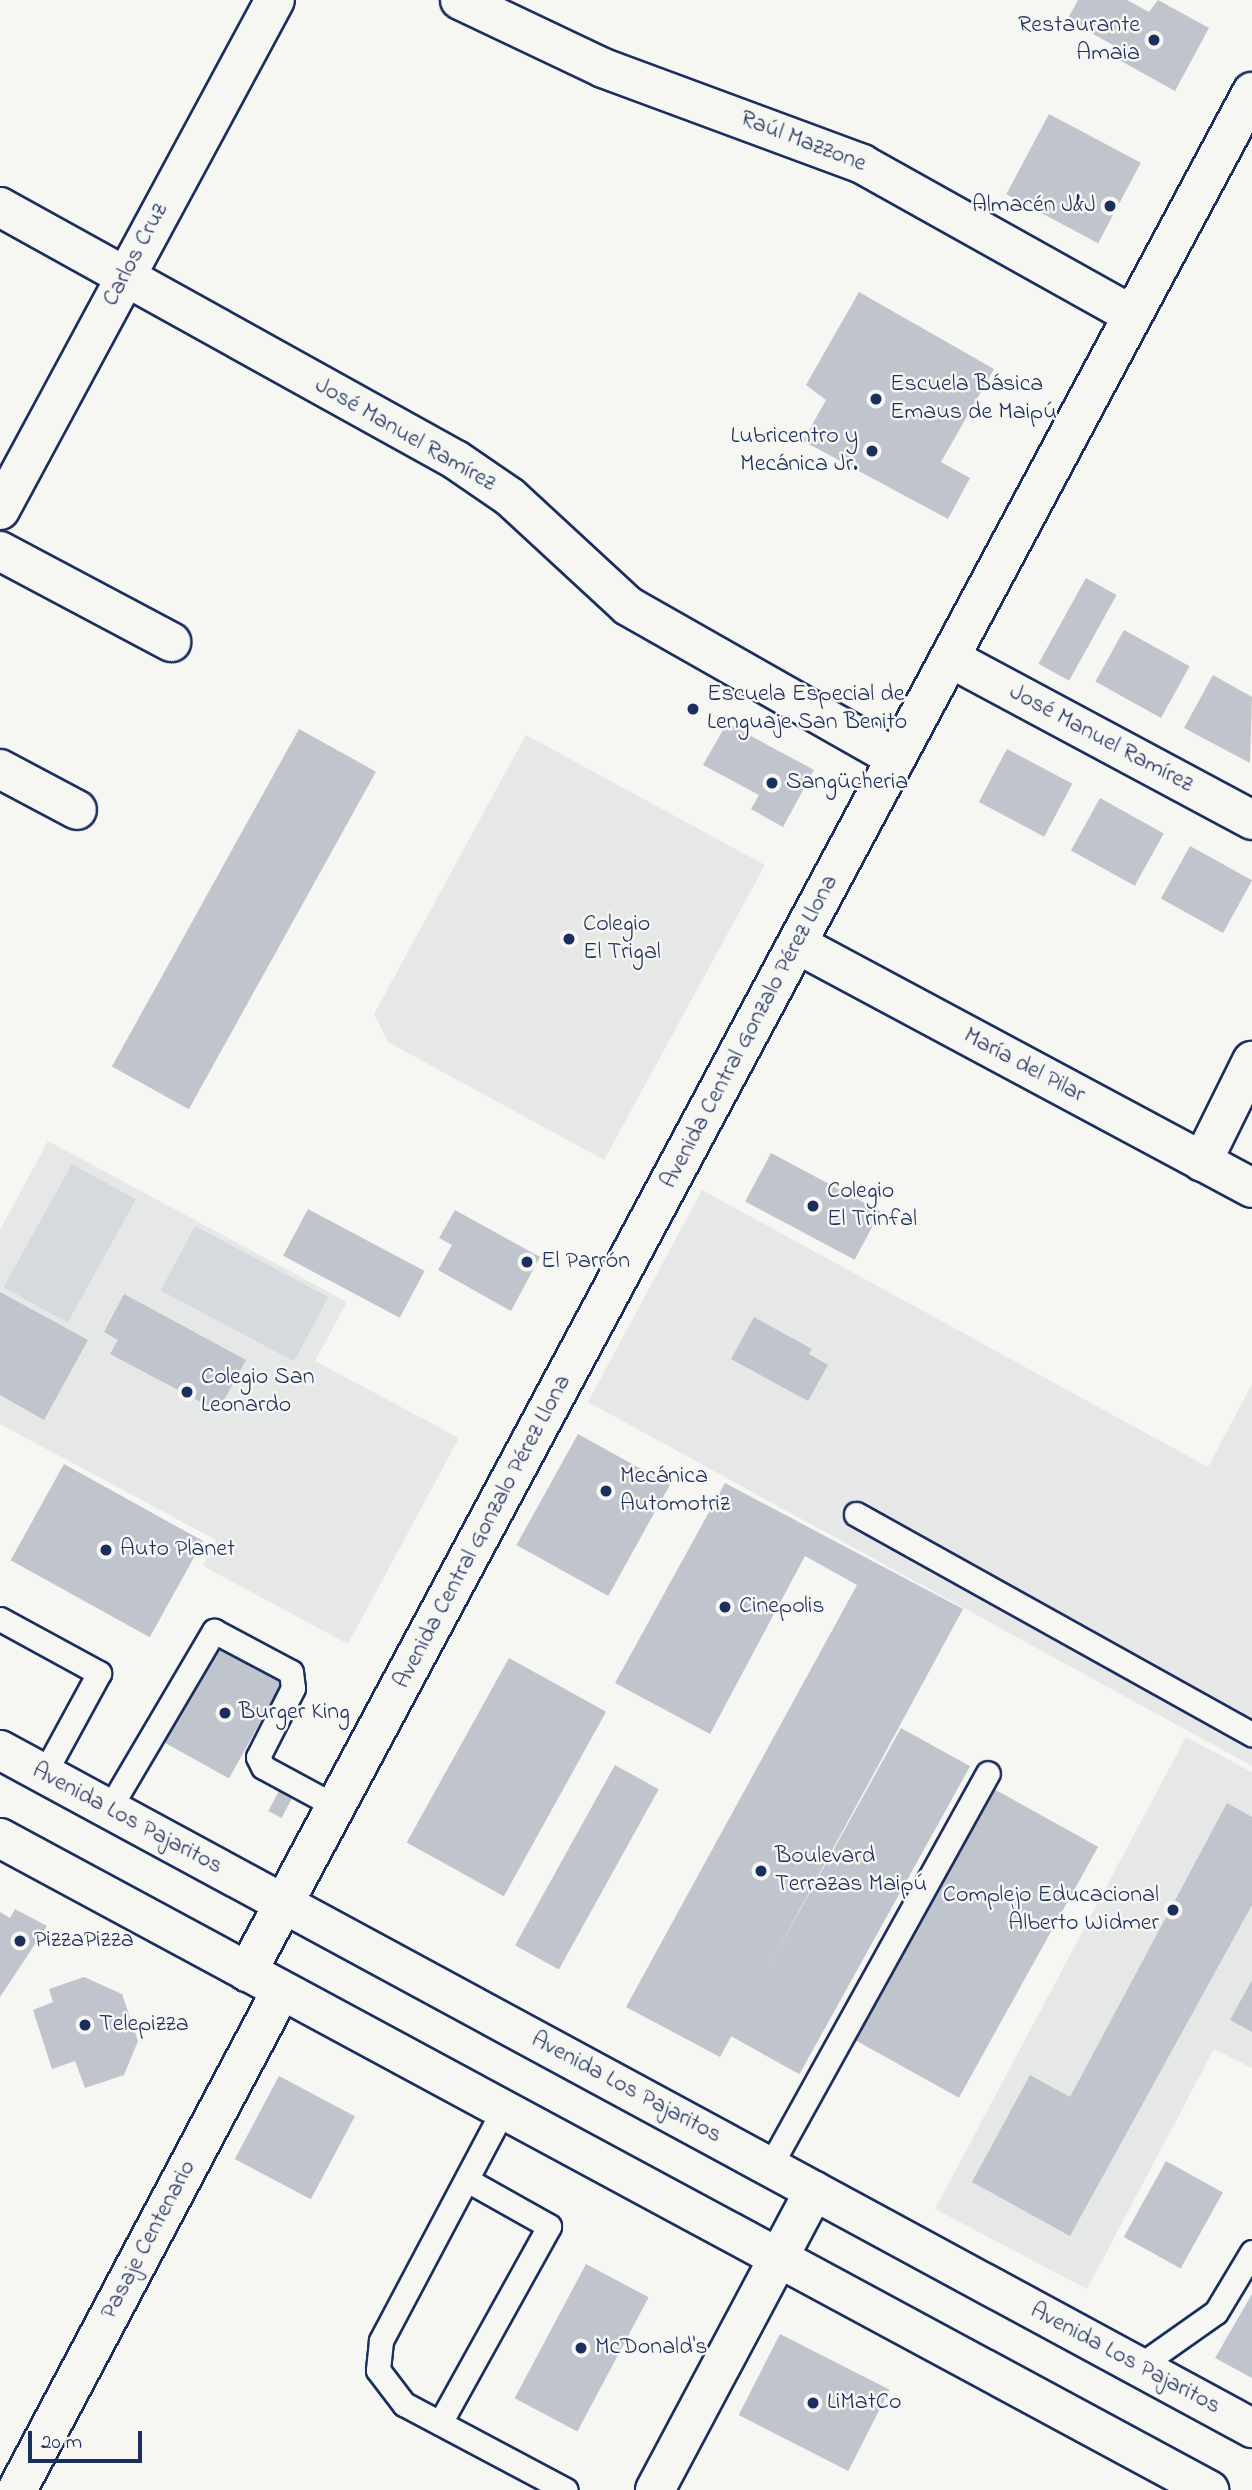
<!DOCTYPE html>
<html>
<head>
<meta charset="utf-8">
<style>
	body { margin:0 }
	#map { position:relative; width:1252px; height:2490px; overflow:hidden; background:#f6f6f2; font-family:"Indie Flower",sans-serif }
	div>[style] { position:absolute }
	.built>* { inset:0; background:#e6e7e7 }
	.green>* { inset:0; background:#d6d9dd; transform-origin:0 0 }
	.building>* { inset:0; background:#c0c4cd; transform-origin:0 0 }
	.roads { filter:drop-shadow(2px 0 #1b2f5e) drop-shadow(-2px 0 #1b2f5e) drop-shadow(0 2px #1b2f5e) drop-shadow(0 -2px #1b2f5e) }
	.lane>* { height:23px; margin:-11.5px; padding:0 11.5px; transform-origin:11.5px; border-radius:11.5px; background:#f6f6f2 }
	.street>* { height:38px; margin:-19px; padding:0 19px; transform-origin:19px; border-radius:19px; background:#f6f6f2 }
	.secondary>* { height:38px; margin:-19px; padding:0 19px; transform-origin:19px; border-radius:19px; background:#f6f6f2 }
	.primary>* { height:38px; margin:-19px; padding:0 19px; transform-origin:19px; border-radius:19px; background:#f6f6f2 }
	.dots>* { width:19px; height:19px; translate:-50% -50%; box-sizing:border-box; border:4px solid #f6f6f2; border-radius:50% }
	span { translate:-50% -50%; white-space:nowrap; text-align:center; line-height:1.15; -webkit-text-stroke:5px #f6f6f2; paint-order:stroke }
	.poi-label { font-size:24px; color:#1b2f5e }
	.right { translate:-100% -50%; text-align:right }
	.left { translate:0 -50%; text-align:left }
	.street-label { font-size:24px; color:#1b2f5e }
	.scale { position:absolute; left:28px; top:2431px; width:114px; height:32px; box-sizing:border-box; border:4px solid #1b2f5e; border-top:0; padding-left:9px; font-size:21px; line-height:24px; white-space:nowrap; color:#1b2f5e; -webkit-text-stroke:5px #f6f6f2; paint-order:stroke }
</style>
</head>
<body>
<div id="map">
	<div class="built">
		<div style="clip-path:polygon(526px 735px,765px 865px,604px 1160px,388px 1042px,374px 1014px)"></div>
		<div style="clip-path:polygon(48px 1141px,347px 1302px,315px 1361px,459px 1438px,348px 1644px,203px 1566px,216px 1540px,0 1424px,0 1230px)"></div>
		<div style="clip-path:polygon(702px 1190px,1208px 1467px,1252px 1384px,1252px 1766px,588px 1402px)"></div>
		<div style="clip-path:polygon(1186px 1737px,1252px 1772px,1252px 2068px,1214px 2049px,1087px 2289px,935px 2209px)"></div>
	</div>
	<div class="green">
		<div style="left:72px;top:1164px;width:73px;height:141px;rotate:29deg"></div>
		<div style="left:195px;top:1226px;width:151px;height:73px;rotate:28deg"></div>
	</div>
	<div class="building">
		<div style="clip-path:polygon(1078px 0,1127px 0,1149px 12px,1158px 0,1209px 28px,1175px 91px,1121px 61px,1126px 52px,1067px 20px)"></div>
		<div style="left:1049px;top:114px;width:104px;height:91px;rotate:28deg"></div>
		<div style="clip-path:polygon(859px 292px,994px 369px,941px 462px,970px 478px,948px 519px,803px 441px,826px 400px,806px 385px)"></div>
		<div style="left:1086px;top:578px;width:35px;height:98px;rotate:29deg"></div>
		<div style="left:1124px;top:630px;width:75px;height:59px;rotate:29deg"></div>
		<div style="clip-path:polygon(1213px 675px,1252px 697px,1250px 763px,1184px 728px)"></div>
		<div style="clip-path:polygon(727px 723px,814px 770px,783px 827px,751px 809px,759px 795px,703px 765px)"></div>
		<div style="left:299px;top:729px;width:88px;height:386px;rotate:29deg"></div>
		<div style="left:1007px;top:749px;width:74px;height:60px;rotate:28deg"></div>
		<div style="left:1100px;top:798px;width:73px;height:60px;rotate:29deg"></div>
		<div style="left:1190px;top:846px;width:71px;height:60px;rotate:29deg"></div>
		<div style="left:771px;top:1153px;width:124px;height:55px;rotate:28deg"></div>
		<div style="left:308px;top:1209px;width:132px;height:53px;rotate:28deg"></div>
		<div style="clip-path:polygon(455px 1210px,540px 1257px,511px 1311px,438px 1270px,452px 1245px,439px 1238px)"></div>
		<div style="clip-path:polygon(0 1292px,88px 1340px,44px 1420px,0 1395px)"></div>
		<div style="clip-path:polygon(124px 1294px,246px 1360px,218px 1411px,110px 1354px,118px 1340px,104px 1332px)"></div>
		<div style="clip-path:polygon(754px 1317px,812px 1349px,809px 1354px,828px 1365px,808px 1401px,731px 1359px)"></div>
		<div style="left:578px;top:1434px;width:105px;height:127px;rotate:29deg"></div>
		<div style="left:64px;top:1464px;width:159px;height:110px;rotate:29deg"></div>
		<div style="clip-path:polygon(725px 1483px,963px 1609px,720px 2057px,626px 2007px,857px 1585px,805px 1556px,710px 1734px,615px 1683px)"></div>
		<div style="left:219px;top:1646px;width:73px;height:111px;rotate:29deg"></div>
		<div style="left:509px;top:1658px;width:111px;height:211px;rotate:29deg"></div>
		<div style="left:901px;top:1728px;width:79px;height:352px;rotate:29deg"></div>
		<div style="left:615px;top:1765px;width:50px;height:206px;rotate:29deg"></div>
		<div style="left:280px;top:1789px;width:15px;height:25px;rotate:28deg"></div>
		<div style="left:994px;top:1789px;width:119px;height:287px;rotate:29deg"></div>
		<div style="clip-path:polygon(1227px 1803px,1252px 1817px,1252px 1905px,1070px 2236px,972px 2182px,1030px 2075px,1070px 2097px)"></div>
		<div style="clip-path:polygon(15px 1909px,47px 1926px,0 1997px,0 1912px,10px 1918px)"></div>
		<div style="clip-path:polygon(84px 1977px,122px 1994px,138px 2041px,124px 2075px,85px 2088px,75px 2061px,52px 2069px,33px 2010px,53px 2002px,49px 1989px)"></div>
		<div style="clip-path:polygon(1252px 1980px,1252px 2032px,1230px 2020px)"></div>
		<div style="left:279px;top:2076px;width:86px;height:94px;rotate:28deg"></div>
		<div style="left:1166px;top:2161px;width:65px;height:87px;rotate:29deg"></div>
		<div style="left:586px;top:2264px;width:71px;height:152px;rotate:28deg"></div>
		<div style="clip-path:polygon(1252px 2294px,1252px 2378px,1215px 2358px)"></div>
		<div style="left:780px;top:2334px;width:123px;height:91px;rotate:27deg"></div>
	</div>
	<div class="roads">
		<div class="lane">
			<div style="left:856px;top:1514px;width:453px;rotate:29.1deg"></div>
			<div style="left:0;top:1619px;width:113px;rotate:28.6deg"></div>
			<div style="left:99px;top:1673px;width:115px;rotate:118.6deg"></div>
			<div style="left:109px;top:1809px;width:207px;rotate:-59.5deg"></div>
			<div style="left:214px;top:1631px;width:87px;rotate:28deg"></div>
			<div style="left:291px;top:1672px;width:16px;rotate:83deg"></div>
			<div style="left:293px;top:1688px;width:77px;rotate:116.9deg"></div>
			<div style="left:258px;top:1757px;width:11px;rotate:63deg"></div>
			<div style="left:263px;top:1767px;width:82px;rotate:28.4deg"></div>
			<div style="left:502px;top:2112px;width:259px;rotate:117.9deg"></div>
			<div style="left:381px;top:2341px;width:29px;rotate:96deg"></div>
			<div style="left:378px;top:2370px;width:43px;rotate:52.6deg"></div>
			<div style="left:404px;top:2404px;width:183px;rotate:28deg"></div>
			<div style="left:770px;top:2166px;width:449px;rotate:-61deg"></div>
			<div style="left:1138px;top:2367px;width:95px;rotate:-35.2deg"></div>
			<div style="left:1216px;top:2312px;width:70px;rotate:-59deg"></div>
			<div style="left:440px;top:2423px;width:225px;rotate:-61deg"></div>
			<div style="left:549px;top:2226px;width:94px;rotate:-150.7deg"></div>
		</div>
		<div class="street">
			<div style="left:460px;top:0;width:158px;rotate:25.4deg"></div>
			<div style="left:603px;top:68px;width:276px;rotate:20.3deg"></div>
			<div style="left:862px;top:164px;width:309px;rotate:29.2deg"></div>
			<div style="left:0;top:207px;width:521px;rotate:29.02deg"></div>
			<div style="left:456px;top:460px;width:65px;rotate:34.4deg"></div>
			<div style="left:510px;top:497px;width:161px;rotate:42.7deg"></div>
			<div style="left:628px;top:606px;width:308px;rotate:29.6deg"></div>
			<div style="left:0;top:510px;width:579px;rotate:-61.67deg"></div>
			<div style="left:0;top:551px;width:194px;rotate:28deg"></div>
			<div style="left:950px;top:658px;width:343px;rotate:28.2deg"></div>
			<div style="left:0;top:769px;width:87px;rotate:28deg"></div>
			<div style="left:797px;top:944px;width:516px;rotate:28.2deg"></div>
			<div style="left:1202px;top:1162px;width:113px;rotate:-63.7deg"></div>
			<div style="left:17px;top:2490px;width:565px;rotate:-62.12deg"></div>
		</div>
		<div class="secondary">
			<div style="left:247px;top:1972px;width:2132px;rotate:-61.87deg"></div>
			<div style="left:655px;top:2490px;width:339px;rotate:-62deg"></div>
		</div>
		<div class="primary">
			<div style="left:0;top:1750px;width:1424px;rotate:28.44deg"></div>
			<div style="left:0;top:1838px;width:1374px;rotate:28.34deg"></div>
		</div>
	</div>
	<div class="dots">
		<div style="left:1154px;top:40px;background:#1b2f5e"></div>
		<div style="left:1110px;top:206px;background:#1b2f5e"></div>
		<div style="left:876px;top:399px;background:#1b2f5e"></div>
		<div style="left:872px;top:451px;background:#1b2f5e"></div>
		<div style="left:693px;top:709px;background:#1b2f5e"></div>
		<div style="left:772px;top:783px;background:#1b2f5e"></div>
		<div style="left:569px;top:939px;background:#1b2f5e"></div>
		<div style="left:813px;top:1206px;background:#1b2f5e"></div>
		<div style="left:527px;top:1262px;background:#1b2f5e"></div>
		<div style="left:187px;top:1392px;background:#1b2f5e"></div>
		<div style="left:606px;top:1491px;background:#1b2f5e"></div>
		<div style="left:106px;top:1550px;background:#1b2f5e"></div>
		<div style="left:725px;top:1607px;background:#1b2f5e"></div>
		<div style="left:225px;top:1713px;background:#1b2f5e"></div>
		<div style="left:761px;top:1871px;background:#1b2f5e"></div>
		<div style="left:1173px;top:1910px;background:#1b2f5e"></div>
		<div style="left:20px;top:1941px;background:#1b2f5e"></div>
		<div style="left:85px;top:2025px;background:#1b2f5e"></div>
		<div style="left:581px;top:2348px;background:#1b2f5e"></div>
		<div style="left:813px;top:2403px;background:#1b2f5e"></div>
	</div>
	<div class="poi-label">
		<span class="right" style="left:1140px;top:40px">Restaurante<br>Amaia</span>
		<span class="right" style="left:1096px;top:206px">Almacén J&amp;J</span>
		<span class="left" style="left:890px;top:399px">Escuela Básica<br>Emaus de Maipú</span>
		<span class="right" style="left:858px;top:451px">Lubricentro y<br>Mecánica Jr.</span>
		<span class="left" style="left:707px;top:709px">Escuela Especial de<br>Lenguaje San Benito</span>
		<span class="left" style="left:786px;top:783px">Sangücheria</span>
		<span class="left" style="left:583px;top:939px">Colegio<br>El Trigal</span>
		<span class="left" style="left:827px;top:1206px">Colegio<br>El Trinfal</span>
		<span class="left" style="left:541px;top:1262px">El Parrón</span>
		<span class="left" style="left:201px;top:1392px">Colegio San<br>Leonardo</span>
		<span class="left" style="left:620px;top:1491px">Mecánica<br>Automotriz</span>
		<span class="left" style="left:120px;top:1550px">Auto Planet</span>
		<span class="left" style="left:739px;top:1607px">Cinepolis</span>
		<span class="left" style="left:239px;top:1713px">Burger King</span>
		<span class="left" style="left:775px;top:1871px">Boulevard<br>Terrazas Maipú</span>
		<span class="right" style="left:1159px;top:1910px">Complejo Educacional<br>Alberto Widmer</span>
		<span class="left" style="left:34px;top:1941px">PizzaPizza</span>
		<span class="left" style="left:99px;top:2025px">Telepizza</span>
		<span class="left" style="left:595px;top:2348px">McDonald's</span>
		<span class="left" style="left:827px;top:2403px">LiMatCo</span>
	</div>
	<div class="street-label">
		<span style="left:803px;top:142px;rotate:21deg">Raúl Mazzone</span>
		<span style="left:136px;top:255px;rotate:-62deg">Carlos Cruz</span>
		<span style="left:405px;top:435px;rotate:30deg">José Manuel Ramírez</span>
		<span style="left:1101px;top:739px;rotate:28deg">José Manuel Ramírez</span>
		<span style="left:750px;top:1032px;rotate:-62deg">Avenida Central Gonzalo Pérez Llona</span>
		<span style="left:1024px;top:1066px;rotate:28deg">María del Pilar</span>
		<span style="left:483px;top:1532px;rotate:-62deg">Avenida Central Gonzalo Pérez Llona</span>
		<span style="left:127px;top:1819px;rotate:28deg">Avenida Los Pajaritos</span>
		<span style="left:626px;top:2088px;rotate:28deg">Avenida Los Pajaritos</span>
		<span style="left:149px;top:2240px;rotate:-62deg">Pasaje Centenario</span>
		<span style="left:1125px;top:2359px;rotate:28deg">Avenida Los Pajaritos</span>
	</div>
	<div class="scale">20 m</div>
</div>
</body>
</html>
